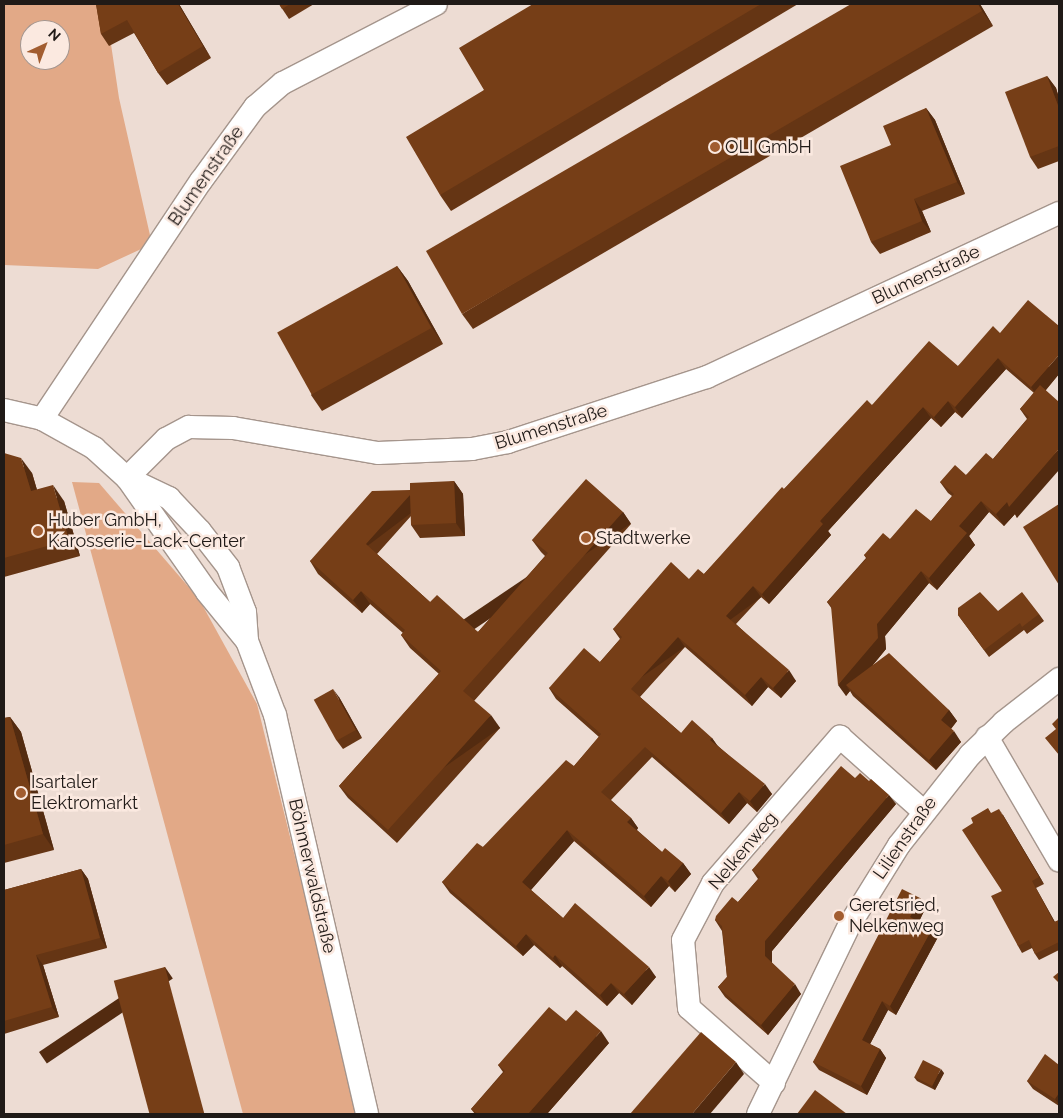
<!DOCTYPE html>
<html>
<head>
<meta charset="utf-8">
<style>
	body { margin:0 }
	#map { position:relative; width:1063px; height:1118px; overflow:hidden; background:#eddcd3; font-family:Raleway,sans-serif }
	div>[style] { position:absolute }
	.green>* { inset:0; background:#e2a987 }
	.roads { filter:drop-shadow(1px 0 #a5958c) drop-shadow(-1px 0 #a5958c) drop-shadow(0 1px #a5958c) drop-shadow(0 -1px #a5958c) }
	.minor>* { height:22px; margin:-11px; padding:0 11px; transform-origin:11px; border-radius:11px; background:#fff }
	.wall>* { inset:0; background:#653514 }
	.shaded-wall>* { inset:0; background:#532b10; transform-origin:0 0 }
	.building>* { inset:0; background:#763e17; transform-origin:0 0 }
	.dots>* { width:14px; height:14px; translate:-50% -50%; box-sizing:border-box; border:2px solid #fbe9e0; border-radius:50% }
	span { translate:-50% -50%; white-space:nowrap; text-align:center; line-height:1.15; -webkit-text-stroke:5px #fbe9e0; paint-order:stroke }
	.poi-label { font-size:18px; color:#201a17 }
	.left { translate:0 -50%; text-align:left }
	.street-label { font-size:18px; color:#201a17 }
	.frame { position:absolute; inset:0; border:5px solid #201a17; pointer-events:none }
	.north { position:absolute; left:20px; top:20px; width:50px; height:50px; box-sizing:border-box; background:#fbe9e0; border:1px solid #a39690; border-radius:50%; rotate:43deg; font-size:14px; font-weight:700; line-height:20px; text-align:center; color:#201a17 }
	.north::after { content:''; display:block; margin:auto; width:18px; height:22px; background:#a25d30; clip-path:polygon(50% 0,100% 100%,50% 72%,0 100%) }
</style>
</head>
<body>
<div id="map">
	<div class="green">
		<div style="clip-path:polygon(evenodd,4px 4px,105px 4px,119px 98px,152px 244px,98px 269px,4px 265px,4px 4px,30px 30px,60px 30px,60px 60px,30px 60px,30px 30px)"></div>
		<div style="clip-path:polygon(72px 482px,99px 483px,199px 599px,257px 704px,359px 1114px,243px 1114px)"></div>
	</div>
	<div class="roads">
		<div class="minor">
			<div style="left:4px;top:410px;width:39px;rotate:13deg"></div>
			<div style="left:42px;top:419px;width:60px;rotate:29.1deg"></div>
			<div style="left:94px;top:448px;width:45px;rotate:42.3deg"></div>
			<div style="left:127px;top:478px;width:139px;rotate:54.9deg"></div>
			<div style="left:207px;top:592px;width:63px;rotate:50.8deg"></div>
			<div style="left:42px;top:419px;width:286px;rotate:-56.3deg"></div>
			<div style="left:201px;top:181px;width:92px;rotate:-53.9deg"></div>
			<div style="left:255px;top:107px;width:37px;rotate:-41deg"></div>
			<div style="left:283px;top:83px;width:172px;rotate:-27.3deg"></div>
			<div style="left:127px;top:478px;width:55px;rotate:-45deg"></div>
			<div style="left:166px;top:439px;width:26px;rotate:-28deg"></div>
			<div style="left:189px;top:427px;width:44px;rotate:1.3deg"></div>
			<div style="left:233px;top:428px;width:147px;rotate:9.8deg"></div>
			<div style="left:378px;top:453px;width:94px;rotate:-2.4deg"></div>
			<div style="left:472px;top:449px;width:37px;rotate:-11deg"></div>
			<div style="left:508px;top:442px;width:209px;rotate:-18.1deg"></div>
			<div style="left:707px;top:377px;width:388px;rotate:-25deg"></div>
			<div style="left:127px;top:478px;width:47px;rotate:25.5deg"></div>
			<div style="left:169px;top:498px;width:45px;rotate:46.8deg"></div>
			<div style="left:200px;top:531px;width:46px;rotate:52.1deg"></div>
			<div style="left:228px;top:567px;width:48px;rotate:69.3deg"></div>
			<div style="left:245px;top:612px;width:29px;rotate:86deg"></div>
			<div style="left:247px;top:641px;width:79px;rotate:69.3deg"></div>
			<div style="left:275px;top:715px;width:409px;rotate:77deg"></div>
			<div style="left:987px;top:737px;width:143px;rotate:59.7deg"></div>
			<div style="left:774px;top:1083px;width:113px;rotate:-138.6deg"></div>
			<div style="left:689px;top:1008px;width:68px;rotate:-95deg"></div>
			<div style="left:683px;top:940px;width:64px;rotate:-62.2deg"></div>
			<div style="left:713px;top:883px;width:194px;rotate:-49deg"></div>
			<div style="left:840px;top:737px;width:111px;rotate:41.7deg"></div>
			<div style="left:758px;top:1114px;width:211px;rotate:-64.2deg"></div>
			<div style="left:850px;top:924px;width:93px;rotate:-58.2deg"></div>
			<div style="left:899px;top:845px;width:115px;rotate:-51.7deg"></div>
			<div style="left:970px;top:755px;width:47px;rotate:-44.1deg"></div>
			<div style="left:1004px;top:722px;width:70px;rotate:-38deg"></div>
		</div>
	</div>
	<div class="wall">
		<div style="clip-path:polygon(96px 4px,179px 4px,211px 58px,167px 85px,158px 73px,134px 33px,109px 46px,101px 34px)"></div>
		<div style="clip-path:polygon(279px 4px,314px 4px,289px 19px)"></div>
		<div style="clip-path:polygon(533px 4px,798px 4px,451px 211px,440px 195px,484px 90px)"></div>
		<div style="clip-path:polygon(980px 4px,993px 26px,473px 329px,462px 314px)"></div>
		<div style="clip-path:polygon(1047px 76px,1056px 88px,1059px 98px,1059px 161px,1038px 169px,1030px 157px)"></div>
		<div style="clip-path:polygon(926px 108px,935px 120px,965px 194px,922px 211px,931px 232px,880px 254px,871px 242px,891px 145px)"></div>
		<div style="clip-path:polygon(397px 266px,408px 281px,443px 344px,322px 411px,311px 395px)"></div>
		<div style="clip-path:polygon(1000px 333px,1059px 374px,1046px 390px,1017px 518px,1015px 514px,1004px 526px,989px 512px,969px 536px,975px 545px,937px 590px,929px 583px,885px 636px,886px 649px,873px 665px,949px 710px,957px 721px,951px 729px,961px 742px,936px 770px,853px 696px,850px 691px,846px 696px,832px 609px,827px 602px,866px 558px,864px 555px,890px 539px,931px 521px,952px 496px,948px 493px,940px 482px,966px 475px,993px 459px,1027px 419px,1020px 409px,1034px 393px,1006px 369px,962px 418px,955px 412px,941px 427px,931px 418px,828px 531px,831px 535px,769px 604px,761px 597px,736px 624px,796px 681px,781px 698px,768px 687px,752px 706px,685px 647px,640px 697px,681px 733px,712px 738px,717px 745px,772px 794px,757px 812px,747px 803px,729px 824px,652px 757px,611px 800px,631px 818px,638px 828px,637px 830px,662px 852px,683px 863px,691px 874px,675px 892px,669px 886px,651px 907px,574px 841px,531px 890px,563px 918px,656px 977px,632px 1005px,619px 993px,607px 1006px,562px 966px,560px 968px,534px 945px,523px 956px,450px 893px,442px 882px,483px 847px,574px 766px,599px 737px,556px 699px,549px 688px,600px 662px,620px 639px,613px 629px,689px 579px,704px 574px,784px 489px,872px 405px,958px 366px)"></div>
		<div style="clip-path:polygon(4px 453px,32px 473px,37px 490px,64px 501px,80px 556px,4px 577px)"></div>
		<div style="clip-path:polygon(454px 481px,463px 494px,465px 536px,420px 538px,411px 525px,411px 516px,377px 554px,430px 602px,478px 632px,545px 556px,541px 552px,532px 540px,623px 512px,631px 524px,474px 701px,500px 728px,397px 843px,348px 798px,339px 786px,439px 674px,410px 648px,401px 635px,403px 633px,370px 604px,362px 613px,318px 574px,310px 561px,410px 490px)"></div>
		<div style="clip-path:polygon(998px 611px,1039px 614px,1044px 621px,1027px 634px,1024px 630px,989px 657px,958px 615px)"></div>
		<div style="clip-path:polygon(339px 697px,362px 738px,343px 749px,337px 741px)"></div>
		<div style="clip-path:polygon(10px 717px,21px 732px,54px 850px,4px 863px,4px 718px)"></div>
		<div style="clip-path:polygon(855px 778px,896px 804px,772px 951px,772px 963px,801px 994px,768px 1035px,725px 997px,718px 987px,727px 977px,722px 931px,715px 920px,738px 902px,758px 879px,752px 870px)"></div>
		<div style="clip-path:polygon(991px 813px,1003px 815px,1044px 884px,1036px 888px,1055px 922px,1059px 920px,1059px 950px,1039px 960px,1035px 954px,1032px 948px,1022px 953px,1018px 946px,1002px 891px,973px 823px)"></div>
		<div style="clip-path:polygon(81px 869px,88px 879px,107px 948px,43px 965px,59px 1017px,4px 1034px,4px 890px)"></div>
		<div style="clip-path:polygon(920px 898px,926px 907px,919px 921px,932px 929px,938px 937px,896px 1015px,888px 1010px,870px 1044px,880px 1049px,886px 1058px,867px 1095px,819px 1070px,813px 1062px)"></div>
		<div style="clip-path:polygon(566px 1021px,609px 1043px,547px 1114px,475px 1114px,471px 1109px,503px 1072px,498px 1065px)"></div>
		<div style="clip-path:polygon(1059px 1065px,1059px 1106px,1033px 1089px,1027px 1081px)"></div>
		<div style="clip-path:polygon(944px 1073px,935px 1090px,917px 1081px,914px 1077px)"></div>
	</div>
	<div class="shaded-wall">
		<div style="clip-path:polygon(178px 4px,179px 4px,211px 58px,203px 46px)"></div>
		<div style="clip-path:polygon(978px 4px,980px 4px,993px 26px,982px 11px)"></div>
		<div style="clip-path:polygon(1047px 76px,1056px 88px,1059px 98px,1059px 108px)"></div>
		<div style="clip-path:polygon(926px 108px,935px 120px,965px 194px,957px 182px)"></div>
		<div style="clip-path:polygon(914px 199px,922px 211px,931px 232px,922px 221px)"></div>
		<div style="clip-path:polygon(397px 266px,408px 281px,443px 344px,432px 328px)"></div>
		<div style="clip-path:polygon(1059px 355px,1059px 374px,1039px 398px,1031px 387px)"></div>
		<div style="clip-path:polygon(998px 358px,1006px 369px,962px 418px,955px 407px)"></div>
		<div style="clip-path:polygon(948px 401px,955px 412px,941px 427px,934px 417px)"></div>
		<div style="clip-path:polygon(923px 407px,931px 418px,828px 531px,831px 535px,769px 604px,762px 594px,820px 521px)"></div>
		<div style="clip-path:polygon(1059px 449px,1059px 470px,1017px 518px,1015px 514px,1004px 526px,996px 514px,1007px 502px)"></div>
		<div style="clip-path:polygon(21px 458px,32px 473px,42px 507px,31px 491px)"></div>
		<div style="clip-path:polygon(454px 481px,463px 494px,465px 536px,456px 523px)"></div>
		<div style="clip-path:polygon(53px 485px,64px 501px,80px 556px,69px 540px)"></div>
		<div style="left:410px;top:495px;width:15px;height:66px;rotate:53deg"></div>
		<div style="clip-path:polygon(981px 501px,989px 512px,969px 536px,975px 545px,937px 590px,929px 578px,959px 526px)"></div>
		<div style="left:623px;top:512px;width:14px;height:240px;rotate:56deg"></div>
		<div style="clip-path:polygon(921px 571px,929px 583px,885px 636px,886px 649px,852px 690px,846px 685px,850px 691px,846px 696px,838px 685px,877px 624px)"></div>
		<div style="left:753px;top:586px;width:14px;height:40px;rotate:54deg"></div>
		<div style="clip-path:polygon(361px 591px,370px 604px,362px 613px,353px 600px)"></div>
		<div style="left:678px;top:637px;width:12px;height:70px;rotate:55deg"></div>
		<div style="clip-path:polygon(789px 670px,796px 681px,781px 698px,773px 688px)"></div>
		<div style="clip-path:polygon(761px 677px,768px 687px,752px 706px,745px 695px)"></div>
		<div style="clip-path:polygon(333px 689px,339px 697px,362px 738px,356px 730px)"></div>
		<div style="clip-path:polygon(949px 710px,957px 721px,949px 731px,941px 720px)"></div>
		<div style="left:491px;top:715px;width:16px;height:154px;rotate:55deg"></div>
		<div style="clip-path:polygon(10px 717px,21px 732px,54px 850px,43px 834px)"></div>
		<div style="clip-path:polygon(954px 731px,961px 742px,936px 770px,929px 760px)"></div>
		<div style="clip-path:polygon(712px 738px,719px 748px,710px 740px)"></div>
		<div style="clip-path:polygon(765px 784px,772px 794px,757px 812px,750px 801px)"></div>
		<div style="clip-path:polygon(739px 792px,747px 803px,729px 824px,721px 813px)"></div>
		<div style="clip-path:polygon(889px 795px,896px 804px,772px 951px,772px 966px,765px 956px,765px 941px)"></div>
		<div style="clip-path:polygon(999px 809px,1003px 815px,1044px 884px,1039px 877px)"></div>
		<div style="clip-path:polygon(631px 818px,638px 828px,634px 833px,627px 822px)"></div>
		<div style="clip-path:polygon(567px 830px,574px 841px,529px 892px,522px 882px)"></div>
		<div style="clip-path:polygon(683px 863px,691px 874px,675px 892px,668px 881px)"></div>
		<div style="clip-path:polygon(81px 869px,88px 879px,107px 948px,100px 938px)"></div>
		<div style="clip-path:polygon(661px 876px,669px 886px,651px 907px,644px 896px)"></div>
		<div style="clip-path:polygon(1032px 881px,1036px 888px,1058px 928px,1054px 922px)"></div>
		<div style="clip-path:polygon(920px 898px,926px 907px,917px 926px,910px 917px)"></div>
		<div style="clip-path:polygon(932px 929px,938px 937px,896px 1015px,890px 1006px)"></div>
		<div style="clip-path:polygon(526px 934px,534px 945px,523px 956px,516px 946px)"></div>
		<div style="clip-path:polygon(36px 955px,43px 965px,59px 1017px,52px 1007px)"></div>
		<div style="clip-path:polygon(555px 955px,562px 966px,560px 968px,553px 958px)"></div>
		<div style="left:165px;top:967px;width:14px;height:152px;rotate:56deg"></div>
		<div style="clip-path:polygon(649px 967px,656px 977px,632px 1005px,624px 994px)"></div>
		<div style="clip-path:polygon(611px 983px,619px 993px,607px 1006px,600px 995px)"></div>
		<div style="clip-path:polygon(795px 984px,801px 994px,768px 1035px,761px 1025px)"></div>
		<div style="clip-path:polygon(882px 1001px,888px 1010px,868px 1048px,862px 1040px)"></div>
		<div style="clip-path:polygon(601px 1031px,609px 1043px,547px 1114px,528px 1114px)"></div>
		<div style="clip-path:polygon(880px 1049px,886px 1058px,867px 1095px,861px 1086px)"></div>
		<div style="clip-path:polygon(736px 1062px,744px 1074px,710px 1114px,692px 1114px)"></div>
		<div style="clip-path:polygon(941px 1069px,944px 1073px,935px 1090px,932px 1086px)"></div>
		<div style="clip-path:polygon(1059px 1093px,1059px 1105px,1055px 1099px)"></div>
	</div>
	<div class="building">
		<div style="clip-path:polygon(96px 4px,178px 4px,203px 46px,158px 73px,127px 20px,101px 34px)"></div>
		<div style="clip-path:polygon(279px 4px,290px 4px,282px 9px)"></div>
		<div style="clip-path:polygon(533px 4px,761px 4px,440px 195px,406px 137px,484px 90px,459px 48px)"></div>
		<div style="clip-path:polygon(851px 4px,978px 4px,982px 11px,462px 314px,426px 251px)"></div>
		<div style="clip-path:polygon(1047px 76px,1059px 108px,1059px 146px,1030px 157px,1005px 92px)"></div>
		<div style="clip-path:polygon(926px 108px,957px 182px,914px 199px,922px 221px,871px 242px,840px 166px,891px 145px,883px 126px)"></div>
		<div style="left:397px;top:266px;width:71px;height:137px;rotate:61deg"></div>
		<div style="clip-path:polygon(1028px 300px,1059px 326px,1059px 355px,1031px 387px,998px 358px,955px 407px,948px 401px,934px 417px,923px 407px,820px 521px,823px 524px,762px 594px,753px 586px,726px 616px,789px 670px,773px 688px,761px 677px,745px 695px,678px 637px,631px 689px,681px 733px,692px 720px,712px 738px,710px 740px,765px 784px,750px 801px,739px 792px,721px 813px,645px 747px,601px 792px,631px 818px,627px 822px,662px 852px,665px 848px,683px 863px,668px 881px,661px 876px,644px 896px,567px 830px,522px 882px,563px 918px,575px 903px,649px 967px,624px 994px,611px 983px,600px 995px,555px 955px,553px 958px,526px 934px,516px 946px,442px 882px,477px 843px,483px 847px,566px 760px,574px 766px,601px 734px,549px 688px,584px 648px,600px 662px,622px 637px,613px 629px,671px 562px,689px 579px,698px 569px,704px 574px,782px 487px,784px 489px,867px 400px,872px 405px,929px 341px,958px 366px,993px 326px,1000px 333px)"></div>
		<div style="clip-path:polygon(1040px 385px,1059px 402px,1059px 449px,1009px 507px,1007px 502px,996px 514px,981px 501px,959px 526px,967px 533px,929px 578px,921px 571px,877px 624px,878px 638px,838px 685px,831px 606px,827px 602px,867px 558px,864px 555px,883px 533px,890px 539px,916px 509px,931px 521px,954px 494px,940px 482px,955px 465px,966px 475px,986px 453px,993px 459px,1029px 417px,1020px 409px)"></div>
		<div style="clip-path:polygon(4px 453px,21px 458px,31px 491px,53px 485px,69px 540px,4px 558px)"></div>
		<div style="clip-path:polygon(586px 479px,623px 512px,463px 691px,491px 715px,388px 830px,339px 786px,441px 671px,401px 635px,405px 630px,361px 591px,353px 600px,310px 561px,372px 491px,410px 490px,410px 483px,454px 481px,456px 523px,411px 525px,410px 495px,366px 544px,430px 602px,437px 595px,478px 632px,548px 553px,532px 540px)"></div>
		<div style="clip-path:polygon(1059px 504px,1059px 585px,1023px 527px)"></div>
		<div style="clip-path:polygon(980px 592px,998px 611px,1022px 592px,1039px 614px,1022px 627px,1020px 623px,984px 650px,958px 615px,958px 608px)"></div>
		<div style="clip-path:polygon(889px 653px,949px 710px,941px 720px,954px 731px,929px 760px,846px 685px)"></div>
		<div style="left:333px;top:689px;width:47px;height:22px;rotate:61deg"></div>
		<div style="clip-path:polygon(10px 717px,43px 834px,4px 845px,4px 718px)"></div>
		<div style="clip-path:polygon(1059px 717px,1059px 755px,1045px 738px,1056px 729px,1052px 724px)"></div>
		<div style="clip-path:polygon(841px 766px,855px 778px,860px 773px,869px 781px,871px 779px,889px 795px,765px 941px,765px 956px,795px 984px,761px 1025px,718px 987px,727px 977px,722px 926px,715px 920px,716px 916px,732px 897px,738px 902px,760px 877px,752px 870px)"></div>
		<div style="clip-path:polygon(988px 808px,991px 813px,999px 809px,1039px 877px,1032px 881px,1054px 922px,1059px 920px,1059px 942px,1035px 954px,1029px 940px,1018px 946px,991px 896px,1002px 891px,962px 830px,973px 823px,971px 818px)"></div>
		<div style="clip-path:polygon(81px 869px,100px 938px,36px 955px,52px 1007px,4px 1021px,4px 890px)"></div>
		<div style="clip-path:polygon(902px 889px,920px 898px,910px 917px,932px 929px,890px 1006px,882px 1001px,862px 1040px,880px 1049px,861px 1086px,813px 1062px)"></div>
		<div style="left:165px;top:967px;width:152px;height:53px;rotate:75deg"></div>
		<div style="clip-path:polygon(1059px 972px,1059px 983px,1053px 977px)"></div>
		<div style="clip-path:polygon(549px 1007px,566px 1021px,576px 1010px,601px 1031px,528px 1114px,478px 1114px,471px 1109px,505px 1071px,498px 1065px)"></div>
		<div style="clip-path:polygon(701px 1032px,736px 1062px,692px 1114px,630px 1114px)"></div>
		<div style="clip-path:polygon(1045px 1054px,1059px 1065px,1059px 1093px,1055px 1099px,1027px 1081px)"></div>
		<div style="left:923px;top:1060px;width:20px;height:19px;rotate:27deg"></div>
		<div style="clip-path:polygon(815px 1090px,847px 1114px,797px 1114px)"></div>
	</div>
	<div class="dots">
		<div style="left:715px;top:147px;background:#a25d30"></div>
		<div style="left:38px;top:531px;background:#a25d30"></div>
		<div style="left:586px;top:538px;background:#a25d30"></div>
		<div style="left:21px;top:793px;background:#a25d30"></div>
		<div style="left:839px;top:916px;background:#a25d30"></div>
	</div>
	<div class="poi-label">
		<span class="left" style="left:725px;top:147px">OLI GmbH</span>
		<span class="left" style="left:48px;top:531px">Huber GmbH,<br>Karosserie-Lack-Center</span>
		<span class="left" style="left:596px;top:538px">Stadtwerke</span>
		<span class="left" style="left:31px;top:793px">Isartaler<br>Elektromarkt</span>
		<span class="left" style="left:849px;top:916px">Geretsried,<br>Nelkenweg</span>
	</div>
	<div class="street-label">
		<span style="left:206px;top:176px;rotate:-55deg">Blumenstraße</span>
		<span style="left:926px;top:275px;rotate:-25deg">Blumenstraße</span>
		<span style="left:551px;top:427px;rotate:-17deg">Blumenstraße</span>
		<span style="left:905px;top:838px;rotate:-55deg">Lilienstraße</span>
		<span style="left:743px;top:851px;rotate:-50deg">Nelkenweg</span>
		<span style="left:312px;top:876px;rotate:77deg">Böhmerwaldstraße</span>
	</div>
	<div class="frame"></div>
	<div class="north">N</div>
</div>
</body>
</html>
